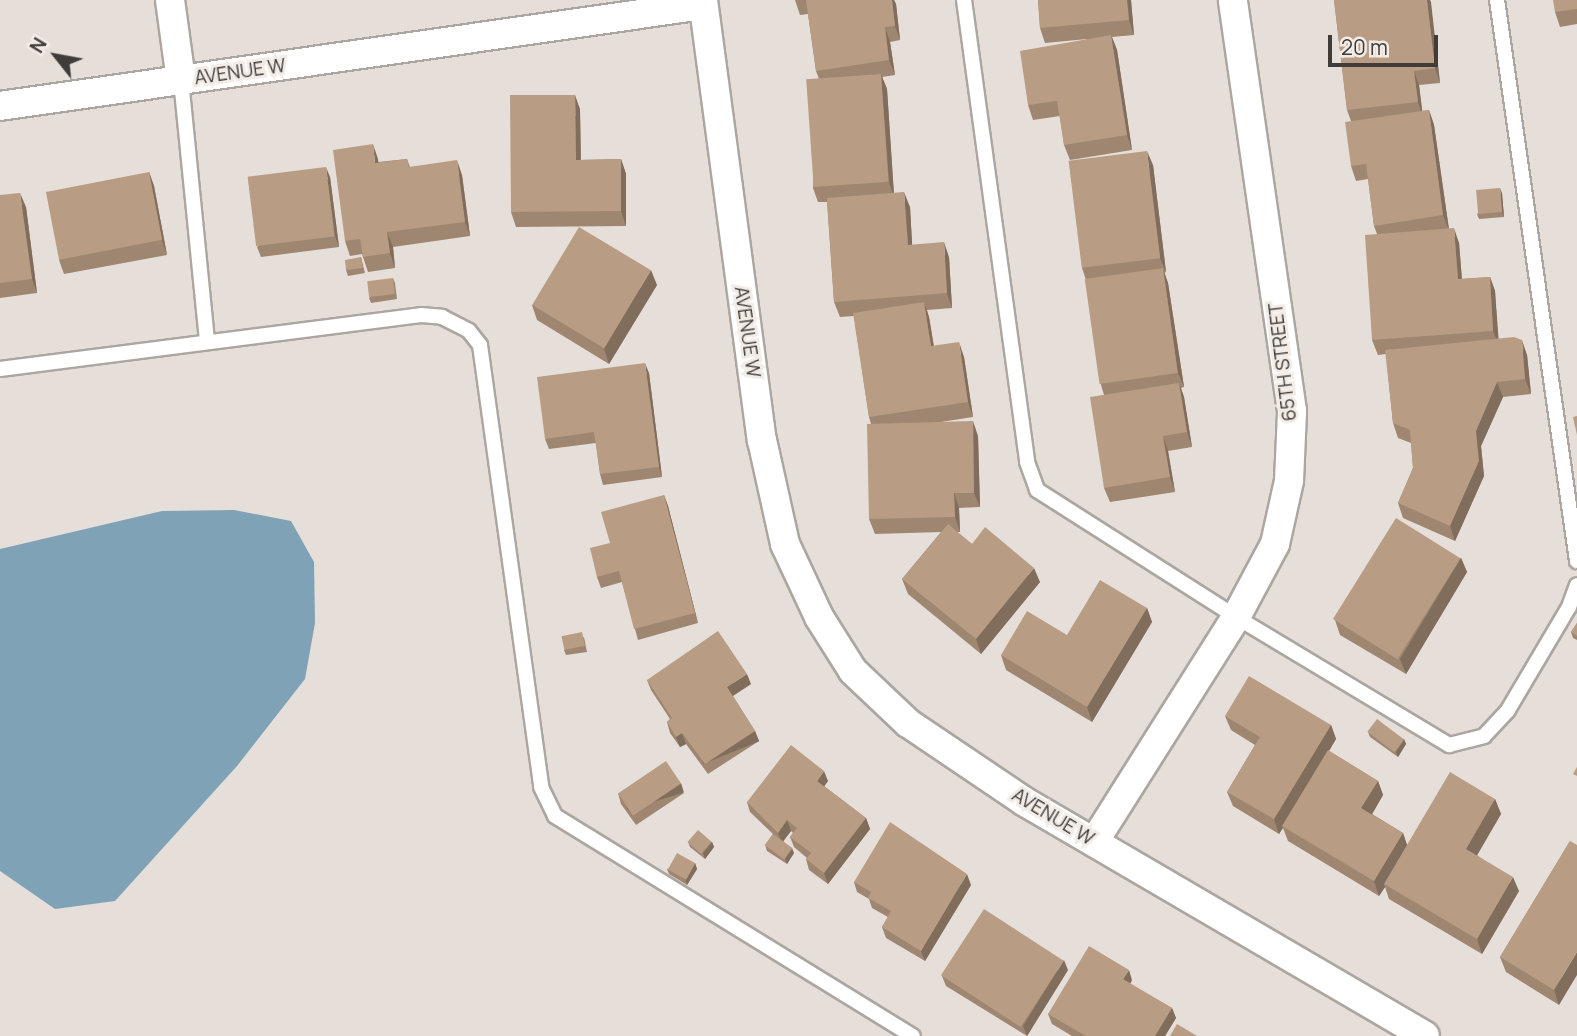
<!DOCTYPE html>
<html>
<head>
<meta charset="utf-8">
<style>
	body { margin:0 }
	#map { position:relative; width:1577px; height:1036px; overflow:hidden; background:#e6dfd9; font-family:Manrope,sans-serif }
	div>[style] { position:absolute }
	.water>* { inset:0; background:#80a2b7 }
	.roads { filter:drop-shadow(2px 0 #aca6a0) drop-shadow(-2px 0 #aca6a0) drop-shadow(0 2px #aca6a0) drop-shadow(0 -2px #aca6a0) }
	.service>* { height:14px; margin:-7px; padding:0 7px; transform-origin:7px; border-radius:7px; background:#fff }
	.minor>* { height:28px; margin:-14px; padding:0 14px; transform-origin:14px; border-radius:14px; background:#fff }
	.wall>* { inset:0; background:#9e8671 }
	.shaded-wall>* { inset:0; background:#816d5c; transform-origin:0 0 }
	.building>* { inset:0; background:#b89c83; transform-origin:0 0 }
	span { translate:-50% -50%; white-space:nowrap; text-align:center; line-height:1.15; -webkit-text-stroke:6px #f3ece6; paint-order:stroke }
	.street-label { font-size:19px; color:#3f3c3a }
	.north { position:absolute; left:21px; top:21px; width:70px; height:70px; -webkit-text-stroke:5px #f3ece6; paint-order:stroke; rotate:301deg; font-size:19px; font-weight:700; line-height:28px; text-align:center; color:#3f3c3a }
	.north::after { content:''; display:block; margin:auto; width:24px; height:32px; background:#3f3c3a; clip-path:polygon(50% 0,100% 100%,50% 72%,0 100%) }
	.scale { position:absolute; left:1328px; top:35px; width:110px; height:32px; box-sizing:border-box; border:4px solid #3f3c3a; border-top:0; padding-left:9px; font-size:21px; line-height:24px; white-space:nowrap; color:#3f3c3a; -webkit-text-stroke:5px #f3ece6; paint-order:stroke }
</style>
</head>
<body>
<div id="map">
	<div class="water">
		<div style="clip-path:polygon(234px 510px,291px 521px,314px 562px,315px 623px,305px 679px,237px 766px,115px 901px,55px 909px,0 871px,0 549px,162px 511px)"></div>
	</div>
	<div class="roads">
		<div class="service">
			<div style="left:964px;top:0;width:466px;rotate:82.2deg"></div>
			<div style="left:1027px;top:462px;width:30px;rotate:70deg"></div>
			<div style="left:1037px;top:490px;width:236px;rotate:32.5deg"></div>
			<div style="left:1236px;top:617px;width:249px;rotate:31deg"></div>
			<div style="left:1449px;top:745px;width:36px;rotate:-14deg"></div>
			<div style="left:1484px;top:736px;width:35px;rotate:-47deg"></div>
			<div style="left:1508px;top:710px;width:120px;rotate:-59.4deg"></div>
			<div style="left:1569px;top:607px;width:23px;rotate:-70deg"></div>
			<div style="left:1497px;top:0;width:567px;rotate:81.88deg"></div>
			<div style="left:181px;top:80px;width:262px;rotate:84.3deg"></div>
			<div style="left:0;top:369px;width:424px;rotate:-7.3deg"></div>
			<div style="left:421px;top:315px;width:21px;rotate:5deg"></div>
			<div style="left:442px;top:317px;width:30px;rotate:27deg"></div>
			<div style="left:469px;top:331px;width:18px;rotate:52deg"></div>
			<div style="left:480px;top:345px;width:446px;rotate:82.1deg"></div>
			<div style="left:541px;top:787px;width:32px;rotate:64deg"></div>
			<div style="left:555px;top:816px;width:420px;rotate:31.6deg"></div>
		</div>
		<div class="minor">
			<div style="left:170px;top:0;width:81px;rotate:82.2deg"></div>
			<div style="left:703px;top:0;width:444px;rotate:82.4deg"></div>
			<div style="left:762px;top:440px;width:107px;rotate:77.5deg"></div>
			<div style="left:785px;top:544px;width:81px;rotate:65deg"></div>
			<div style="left:819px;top:617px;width:64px;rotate:57.8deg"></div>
			<div style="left:853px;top:671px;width:76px;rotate:43.4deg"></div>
			<div style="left:908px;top:723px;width:141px;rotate:34deg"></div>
			<div style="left:1025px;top:802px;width:463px;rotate:30.3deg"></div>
			<div style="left:0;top:106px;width:710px;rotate:-8.18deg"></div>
			<div style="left:1094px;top:842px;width:266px;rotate:-57.7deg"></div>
			<div style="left:1236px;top:617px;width:83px;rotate:-61.9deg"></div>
			<div style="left:1275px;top:544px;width:65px;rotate:-77.5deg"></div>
			<div style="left:1289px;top:481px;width:70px;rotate:-87.5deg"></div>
			<div style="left:1292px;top:411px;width:415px;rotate:-98.2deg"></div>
		</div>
	</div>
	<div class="wall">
		<div style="clip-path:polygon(795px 0,894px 0,896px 4px,900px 40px,890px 42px,895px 75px,882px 77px,887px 89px,894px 193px,910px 207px,912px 245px,949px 257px,952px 308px,927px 310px,929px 317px,934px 346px,964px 357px,973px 417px,941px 422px,978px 436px,980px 507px,959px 508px,960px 532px,957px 532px,972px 544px,1040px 582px,981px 654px,908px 594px,902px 579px,941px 532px,875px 534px,869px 519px,871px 424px,869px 417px,854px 316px,840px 317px,834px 302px,827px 202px,818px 202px,813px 188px,819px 79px,816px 71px,808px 14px,800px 15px)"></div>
		<div style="clip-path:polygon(1038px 0,1131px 0,1134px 35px,1112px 37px,1117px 50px,1132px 150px,1070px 160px,1064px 145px,1060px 116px,1033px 120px,1028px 105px,1087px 39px,1045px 43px,1040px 28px)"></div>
		<div style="clip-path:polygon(1334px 0,1430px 0,1440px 83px,1419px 85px,1422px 111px,1429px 110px,1434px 125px,1449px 229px,1459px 243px,1462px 279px,1490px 277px,1495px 291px,1498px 339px,1527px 355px,1531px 394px,1503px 397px,1481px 446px,1484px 476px,1455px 541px,1403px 518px,1398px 503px,1413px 468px,1411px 443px,1398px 438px,1393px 423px,1386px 354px,1378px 355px,1372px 340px,1377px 234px,1374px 226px,1368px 179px,1356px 181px,1351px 166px,1351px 121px,1347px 110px)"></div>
		<div style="clip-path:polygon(1577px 0,1577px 24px,1560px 27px,1555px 12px)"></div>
		<div style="clip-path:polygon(580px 109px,581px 160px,621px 159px,626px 174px,626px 226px,516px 227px,511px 212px)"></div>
		<div style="clip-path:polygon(378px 159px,378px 162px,407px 159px,410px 167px,462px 175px,470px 236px,393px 247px,395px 268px,368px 272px,362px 254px,350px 256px,345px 241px)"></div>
		<div style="clip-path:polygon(1153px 165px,1166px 272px,1164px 273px,1168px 283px,1184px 387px,1181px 388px,1184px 397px,1192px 447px,1168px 451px,1175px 492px,1110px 502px,1104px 488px,1104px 395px,1101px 385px,1086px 280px,1082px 268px)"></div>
		<div style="clip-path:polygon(149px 172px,154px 186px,167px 255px,64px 274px,59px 260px)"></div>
		<div style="clip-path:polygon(330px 177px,339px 247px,261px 257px,257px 247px)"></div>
		<div style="clip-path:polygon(1502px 193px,1504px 217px,1479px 219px,1477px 214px)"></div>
		<div style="clip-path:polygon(0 195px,26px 207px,37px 293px,0 298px)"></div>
		<div style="clip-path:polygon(361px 257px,365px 273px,348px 276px,346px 270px)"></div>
		<div style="clip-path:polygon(393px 278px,395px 283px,397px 299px,371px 303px,369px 298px)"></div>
		<div style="clip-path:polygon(657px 285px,609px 364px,537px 320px,532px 305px)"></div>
		<div style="clip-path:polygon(649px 373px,662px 477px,603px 485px,600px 474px,596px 443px,549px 449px,545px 439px)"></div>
		<div style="clip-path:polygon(664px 495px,668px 506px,698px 623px,638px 640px,622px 582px,601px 588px,597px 577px,610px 543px)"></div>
		<div style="clip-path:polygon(1461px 558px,1467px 572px,1406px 674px,1340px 635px,1335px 620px)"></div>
		<div style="clip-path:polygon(1147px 608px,1152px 622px,1092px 722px,1006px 670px,1001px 655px,1067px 635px)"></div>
		<div style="clip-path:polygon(1577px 623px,1577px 640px,1573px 638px,1571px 632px)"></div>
		<div style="clip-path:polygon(584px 637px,587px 652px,566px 655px,564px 650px)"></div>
		<div style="clip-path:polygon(647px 680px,751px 684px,733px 696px,755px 731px,759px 741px,708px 774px,686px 744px,680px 747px,670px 733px,667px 722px,670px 719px,651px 690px)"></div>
		<div style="clip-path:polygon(1225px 716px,1331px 725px,1336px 739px,1329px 751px,1378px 781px,1383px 795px,1372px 814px,1403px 833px,1407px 845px,1495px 799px,1501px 814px,1477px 855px,1519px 891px,1482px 954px,1389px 899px,1385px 887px,1379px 896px,1288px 841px,1283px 828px,1279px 834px,1233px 806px,1227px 792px,1255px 745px,1231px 730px)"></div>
		<div style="clip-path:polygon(1368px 732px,1404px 739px,1406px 744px,1398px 757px,1370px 737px)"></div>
		<div style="clip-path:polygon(828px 781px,824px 786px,866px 818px,870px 829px,828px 884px,809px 870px,806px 859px,807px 858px,794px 847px,790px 837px,793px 833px,791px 831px,783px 841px,794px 853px,787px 864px,767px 851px,765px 845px,773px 834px,750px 812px,747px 802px)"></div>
		<div style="clip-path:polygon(618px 793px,684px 793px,636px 825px,621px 804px)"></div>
		<div style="clip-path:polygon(1570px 841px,1559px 1005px,1506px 972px,1500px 957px)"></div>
		<div style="clip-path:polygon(688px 842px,712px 842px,714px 847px,705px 859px,690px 847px)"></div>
		<div style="clip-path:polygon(695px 863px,697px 869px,687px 885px,669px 874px,667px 869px)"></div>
		<div style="clip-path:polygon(854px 882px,971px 885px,925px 961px,886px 938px,882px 927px,888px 917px,872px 908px,869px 899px,857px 892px)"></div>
		<div style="clip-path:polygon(1068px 970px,1027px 1036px,946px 986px,942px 976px)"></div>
		<div style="clip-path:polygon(1132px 980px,1130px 984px,1172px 1008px,1176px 1018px,1165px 1036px,1072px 1036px,1052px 1024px,1048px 1014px)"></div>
	</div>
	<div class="shaded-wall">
		<div style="clip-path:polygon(892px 0,894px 0,896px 4px,900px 40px,895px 26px)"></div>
		<div style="clip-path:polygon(1127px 0,1131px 0,1134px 35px,1129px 20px)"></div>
		<div style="clip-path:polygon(1427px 0,1430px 0,1431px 2px,1440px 83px,1435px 68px)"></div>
		<div style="clip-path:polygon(885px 27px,890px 42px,895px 75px,889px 60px)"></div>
		<div style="clip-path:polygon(1111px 35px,1117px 50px,1132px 150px,1127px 135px)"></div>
		<div style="clip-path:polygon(1414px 71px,1419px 85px,1423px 117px,1418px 102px)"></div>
		<div style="clip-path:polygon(881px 74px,887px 89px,894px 197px,889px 182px)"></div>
		<div style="clip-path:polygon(575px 95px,580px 109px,581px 175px,576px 160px)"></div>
		<div style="clip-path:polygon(1429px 110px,1434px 125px,1449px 230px,1443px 215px)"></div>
		<div style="clip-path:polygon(373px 144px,378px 159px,380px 178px,375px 163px)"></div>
		<div style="clip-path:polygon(1147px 151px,1153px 165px,1166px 272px,1160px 258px)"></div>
		<div style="clip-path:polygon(621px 159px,626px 174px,626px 226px,621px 211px)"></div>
		<div style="clip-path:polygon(457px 160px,462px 175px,470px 236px,465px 222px)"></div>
		<div style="clip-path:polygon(326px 167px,330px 177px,339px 247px,335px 236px)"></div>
		<div style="clip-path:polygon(149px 172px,154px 186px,167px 255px,162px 240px)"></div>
		<div style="clip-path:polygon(1500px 188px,1502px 193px,1504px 217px,1502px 212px)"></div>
		<div style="clip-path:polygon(904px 192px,910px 207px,913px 260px,908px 245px)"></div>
		<div style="clip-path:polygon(20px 193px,26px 207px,37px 293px,32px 279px)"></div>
		<div style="clip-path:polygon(1454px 228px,1459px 243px,1463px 294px,1458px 279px)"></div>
		<div style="clip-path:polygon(387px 232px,393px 247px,395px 268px,390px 253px)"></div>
		<div style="clip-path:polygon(944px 242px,949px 257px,952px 308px,947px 293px)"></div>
		<div style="clip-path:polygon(1163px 268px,1168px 283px,1184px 387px,1178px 373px)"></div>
		<div style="clip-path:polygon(651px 270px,657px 285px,609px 364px,604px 349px)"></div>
		<div style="clip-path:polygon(1490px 277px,1495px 291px,1499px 345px,1493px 331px)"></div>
		<div style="clip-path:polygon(924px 302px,929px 317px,936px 361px,931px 346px)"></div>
		<div style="clip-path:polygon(1522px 340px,1527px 355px,1531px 394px,1525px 379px)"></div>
		<div style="clip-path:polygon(959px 342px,964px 357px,973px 417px,968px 402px)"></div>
		<div style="clip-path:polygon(645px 363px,649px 373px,662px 477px,659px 467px)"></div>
		<div style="clip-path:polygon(1497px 382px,1503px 397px,1481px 446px,1484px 476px,1455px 541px,1450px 526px,1476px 431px)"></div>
		<div style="clip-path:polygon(1179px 383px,1184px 397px,1192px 447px,1187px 432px)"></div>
		<div style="clip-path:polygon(973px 421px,978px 436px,980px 507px,974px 493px)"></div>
		<div style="clip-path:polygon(1163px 436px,1168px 451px,1175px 492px,1170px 477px)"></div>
		<div style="clip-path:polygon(954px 493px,959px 508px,960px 532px,955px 517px)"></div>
		<div style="clip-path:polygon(664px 495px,668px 506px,698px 623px,695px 613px)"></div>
		<div style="clip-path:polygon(1461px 558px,1467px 572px,1406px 674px,1400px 659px)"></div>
		<div style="clip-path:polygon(1034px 568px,1040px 582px,981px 654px,976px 639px)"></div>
		<div style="clip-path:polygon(1147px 608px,1152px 622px,1092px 722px,1087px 707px)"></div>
		<div style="clip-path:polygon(747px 674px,751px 684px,731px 697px,727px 687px)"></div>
		<div style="clip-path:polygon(1331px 725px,1336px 739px,1279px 834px,1274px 819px)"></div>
		<div style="left:755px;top:731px;width:11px;height:60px;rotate:68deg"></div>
		<div style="clip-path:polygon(682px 733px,686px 744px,680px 747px,676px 737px)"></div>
		<div style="clip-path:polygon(1404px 739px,1406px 744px,1398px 757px,1396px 752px)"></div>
		<div style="clip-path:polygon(824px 771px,828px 781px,821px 791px,817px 781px)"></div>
		<div style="clip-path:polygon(1378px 781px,1383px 795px,1367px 823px,1361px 808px)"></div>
		<div style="left:681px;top:783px;width:10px;height:59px;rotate:73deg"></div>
		<div style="clip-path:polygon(1495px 799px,1501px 814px,1472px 864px,1466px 849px)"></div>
		<div style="clip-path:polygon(866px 818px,870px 829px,828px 884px,824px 873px)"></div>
		<div style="clip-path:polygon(787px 820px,791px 831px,782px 843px,778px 833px)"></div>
		<div style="clip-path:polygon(1403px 833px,1408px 848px,1384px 884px,1385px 887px,1379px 896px,1374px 881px)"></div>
		<div style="clip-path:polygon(712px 842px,714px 847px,705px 859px,703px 853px)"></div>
		<div style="clip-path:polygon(792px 848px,794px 853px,787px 864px,785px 859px)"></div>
		<div style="clip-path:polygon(695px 863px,697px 869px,687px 885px,685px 879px)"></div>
		<div style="clip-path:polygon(967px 874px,971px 885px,925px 961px,921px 951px)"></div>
		<div style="clip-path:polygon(1513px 877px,1519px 891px,1482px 954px,1477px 939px)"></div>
		<div style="clip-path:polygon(1577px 952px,1577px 975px,1559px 1005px,1554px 990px)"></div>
		<div style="clip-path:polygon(1064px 960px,1068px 970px,1027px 1036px,1023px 1026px)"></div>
		<div style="clip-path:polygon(1129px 970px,1132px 980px,1127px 990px,1123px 979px)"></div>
		<div style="clip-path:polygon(1172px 1008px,1176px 1018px,1165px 1036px,1155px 1036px)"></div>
	</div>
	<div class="building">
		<div style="clip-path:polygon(806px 0,892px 0,895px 26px,885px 27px,889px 60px,816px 71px)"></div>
		<div style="clip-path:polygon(1038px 0,1127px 0,1129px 20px,1040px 28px)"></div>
		<div style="clip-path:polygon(1334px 0,1427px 0,1435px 68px,1414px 71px,1418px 102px,1347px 110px)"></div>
		<div style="clip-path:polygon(1553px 0,1577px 0,1577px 9px,1555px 12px)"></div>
		<div style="clip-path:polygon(1111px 35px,1127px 135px,1064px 145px,1057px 101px,1028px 105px,1020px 51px)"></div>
		<div style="left:881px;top:74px;width:108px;height:75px;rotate:86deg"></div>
		<div style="clip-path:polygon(510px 95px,575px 95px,576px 160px,621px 159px,621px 211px,511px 212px)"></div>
		<div style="clip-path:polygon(1429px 110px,1443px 215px,1374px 226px,1366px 164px,1351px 166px,1345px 122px)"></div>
		<div style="clip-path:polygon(373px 144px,375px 163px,407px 159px,409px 167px,457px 160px,465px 222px,387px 232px,390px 253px,363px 257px,360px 239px,345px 241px,333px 150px)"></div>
		<div style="left:1147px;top:151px;width:108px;height:79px;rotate:83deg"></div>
		<div style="left:326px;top:167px;width:70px;height:79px;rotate:83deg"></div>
		<div style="left:149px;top:172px;width:69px;height:105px;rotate:79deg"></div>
		<div style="left:1500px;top:188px;width:24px;height:24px;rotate:85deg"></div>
		<div style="clip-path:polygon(904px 192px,908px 245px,944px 242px,947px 293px,834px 302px,827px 198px)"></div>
		<div style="clip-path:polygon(20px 193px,32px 279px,0 283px,0 195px)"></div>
		<div style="left:579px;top:227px;width:84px;height:91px;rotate:31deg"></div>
		<div style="clip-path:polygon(1454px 228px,1458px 279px,1490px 277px,1493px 331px,1372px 340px,1365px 235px)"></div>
		<div style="clip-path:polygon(361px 257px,363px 268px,346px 270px,345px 260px)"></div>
		<div style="left:1163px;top:268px;width:106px;height:79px;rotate:82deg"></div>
		<div style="left:393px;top:278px;width:16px;height:26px;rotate:83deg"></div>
		<div style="clip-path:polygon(924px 302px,931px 346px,959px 342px,968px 402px,869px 417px,853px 313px)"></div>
		<div style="clip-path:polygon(1514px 337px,1522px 340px,1525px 379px,1497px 382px,1476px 431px,1479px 461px,1450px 526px,1398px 503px,1413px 468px,1410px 430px,1393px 423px,1385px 350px)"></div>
		<div style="clip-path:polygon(645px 363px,659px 467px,600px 474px,594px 432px,545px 439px,537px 377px)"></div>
		<div style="clip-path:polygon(1179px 383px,1187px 432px,1163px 436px,1170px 477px,1104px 488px,1090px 397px)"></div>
		<div style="clip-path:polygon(1577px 416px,1577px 435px,1573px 417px)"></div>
		<div style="clip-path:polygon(973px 421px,974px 493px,954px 493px,955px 517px,869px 519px,867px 424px)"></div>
		<div style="clip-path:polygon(664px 495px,695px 613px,634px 629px,619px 571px,597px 577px,590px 548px,610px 543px,601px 512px)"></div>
		<div style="left:1396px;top:518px;width:76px;height:119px;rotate:32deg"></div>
		<div style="clip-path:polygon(948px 524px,972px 544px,985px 527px,1034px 568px,976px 639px,902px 579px)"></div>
		<div style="clip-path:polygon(1100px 580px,1147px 608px,1087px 707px,1001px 655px,1027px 611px,1067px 635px)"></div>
		<div style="clip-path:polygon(1577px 623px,1577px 636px,1571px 632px)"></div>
		<div style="clip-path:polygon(718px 631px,747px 674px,727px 687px,755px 731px,705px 764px,682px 733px,676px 737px,667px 722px,672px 718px,647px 680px)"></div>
		<div style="left:582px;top:632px;width:14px;height:21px;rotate:78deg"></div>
		<div style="clip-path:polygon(1249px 676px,1331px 725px,1274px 819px,1227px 792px,1260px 737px,1225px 716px)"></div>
		<div style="left:1377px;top:719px;width:34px;height:16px;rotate:37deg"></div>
		<div style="clip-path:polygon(791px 745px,824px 771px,817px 781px,866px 818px,824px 873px,806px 859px,811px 853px,790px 837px,797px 828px,787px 820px,778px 833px,747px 802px)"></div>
		<div style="clip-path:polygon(1328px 750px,1378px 781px,1361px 808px,1403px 833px,1374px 881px,1282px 826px)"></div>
		<div style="left:666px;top:761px;width:27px;height:58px;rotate:56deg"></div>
		<div style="clip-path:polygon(1577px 767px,1577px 776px,1573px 774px)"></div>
		<div style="clip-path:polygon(1450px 772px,1495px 799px,1466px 849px,1513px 877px,1477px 939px,1384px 884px)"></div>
		<div style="clip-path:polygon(890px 822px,967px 874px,921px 951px,882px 927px,891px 911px,868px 898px,871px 892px,854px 882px)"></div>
		<div style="left:698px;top:830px;width:18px;height:16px;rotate:41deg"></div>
		<div style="left:773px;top:834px;width:24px;height:14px;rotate:36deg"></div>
		<div style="clip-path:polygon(1570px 841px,1577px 845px,1577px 952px,1554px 990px,1500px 957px)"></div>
		<div style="left:677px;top:853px;width:21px;height:19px;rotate:29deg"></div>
		<div style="left:984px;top:909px;width:95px;height:79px;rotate:33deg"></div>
		<div style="clip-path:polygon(1089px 946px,1129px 970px,1123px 979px,1172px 1008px,1155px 1036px,1086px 1036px,1048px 1014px)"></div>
		<div style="clip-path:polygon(1177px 1024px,1197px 1036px,1170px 1036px)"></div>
	</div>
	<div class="street-label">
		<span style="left:240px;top:72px;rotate:-8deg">AVENUE W</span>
		<span style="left:747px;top:332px;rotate:82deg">AVENUE W</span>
		<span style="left:1283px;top:362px;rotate:-97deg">65TH STREET</span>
		<span style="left:1053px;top:817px;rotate:31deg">AVENUE W</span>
	</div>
	<div class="north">N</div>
	<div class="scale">20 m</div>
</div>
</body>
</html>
